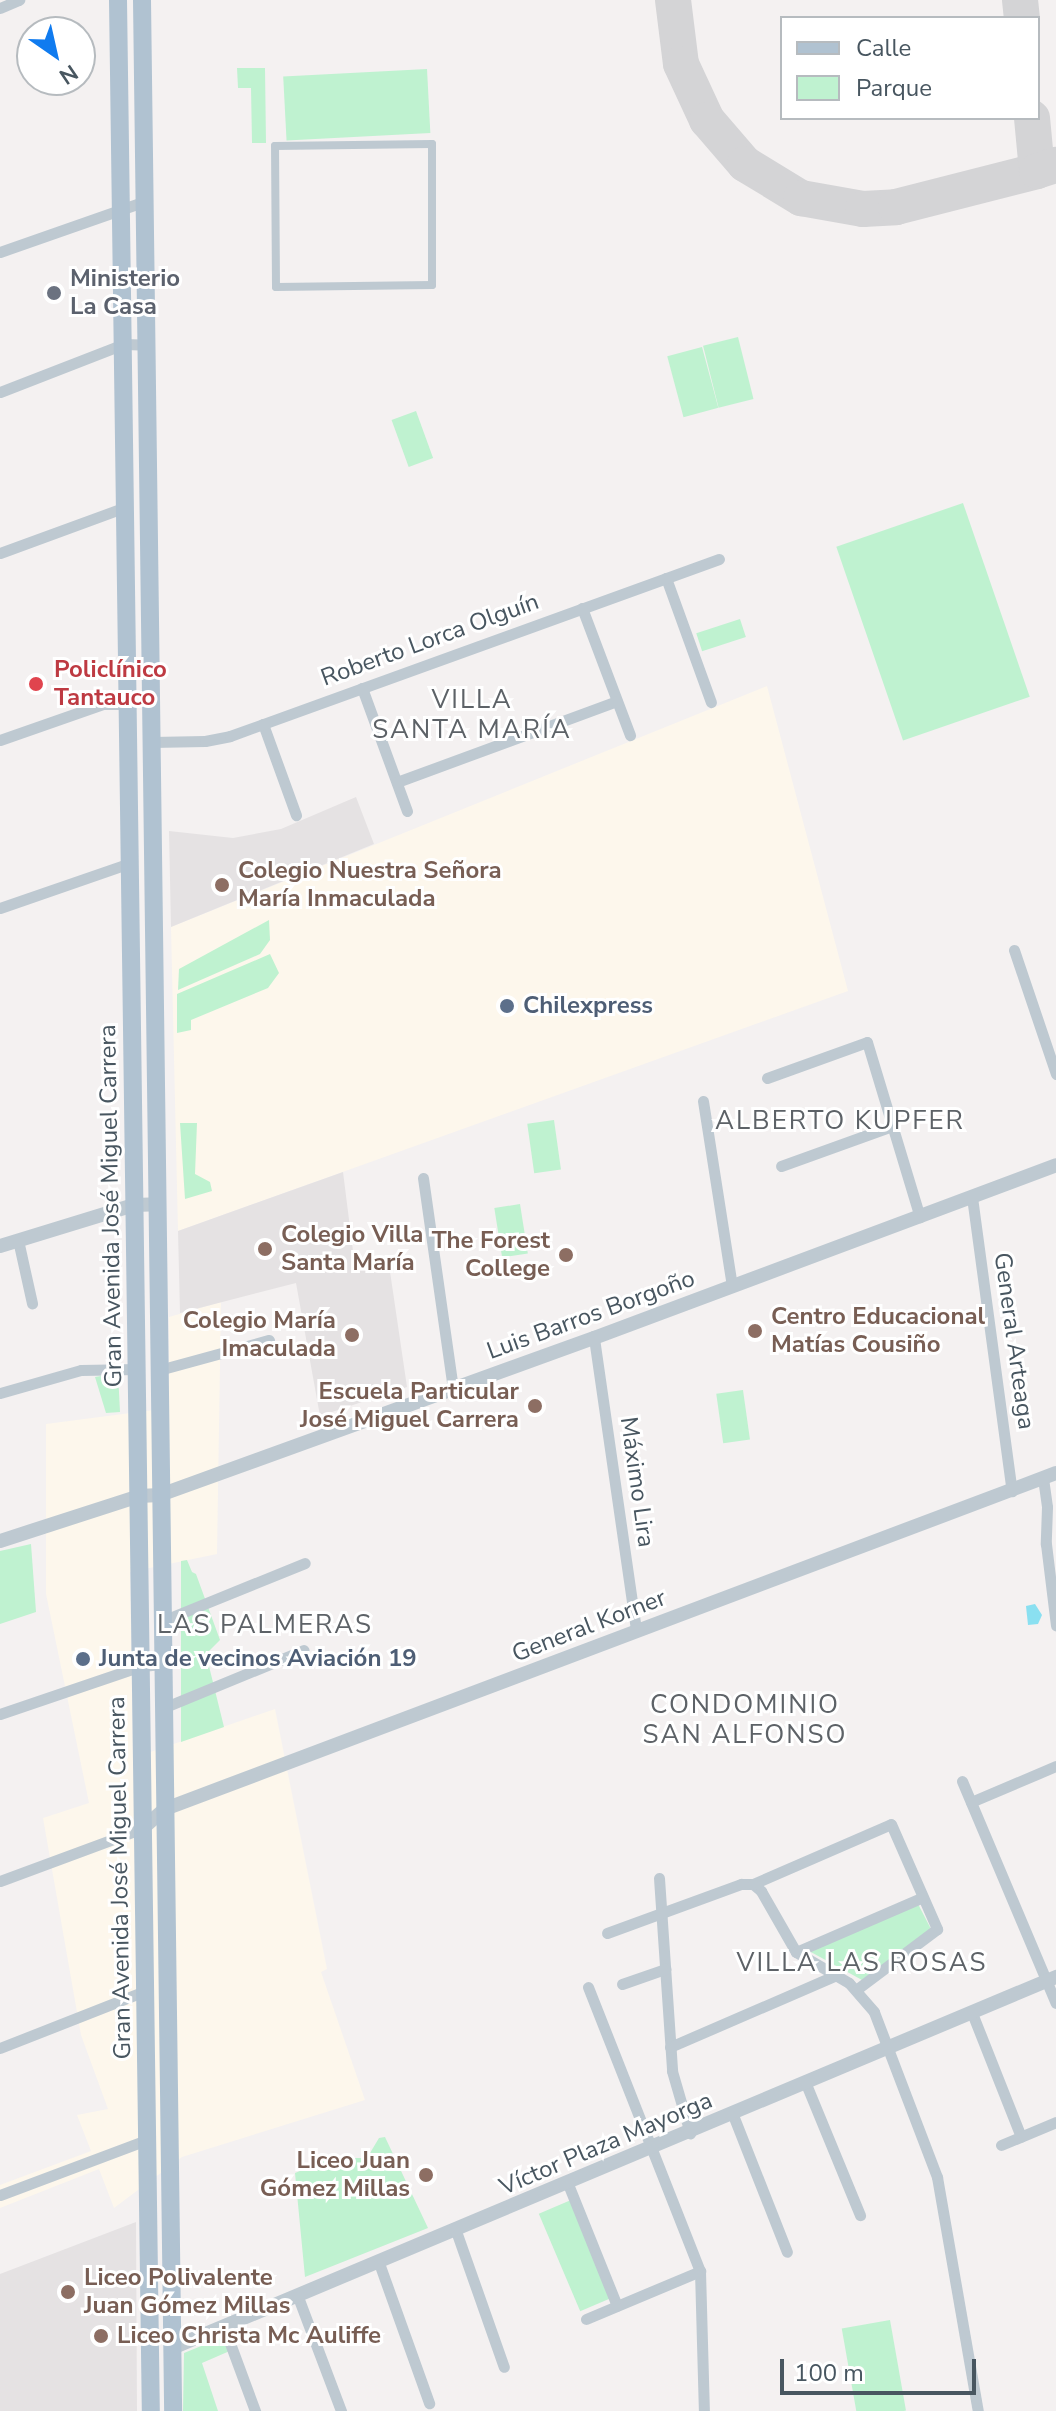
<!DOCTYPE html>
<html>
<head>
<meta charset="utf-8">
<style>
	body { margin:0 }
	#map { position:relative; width:1056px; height:2411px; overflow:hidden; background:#f4f1f1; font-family:"Nunito Sans",sans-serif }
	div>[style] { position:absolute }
	.commercial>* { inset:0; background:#fdf7ec }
	.education>* { inset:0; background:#e5e2e3 }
	.green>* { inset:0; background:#bff2d0; transform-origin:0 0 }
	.water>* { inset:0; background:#8ae0f1 }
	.taxiway>* { height:36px; margin:-18px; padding:0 18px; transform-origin:18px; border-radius:18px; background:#d4d4d6 }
	.pedestrian>* { height:8px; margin:-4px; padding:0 4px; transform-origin:4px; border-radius:4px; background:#bec9d1 }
	.minor>* { height:11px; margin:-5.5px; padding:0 5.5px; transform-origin:5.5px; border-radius:5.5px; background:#bec9d1 }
	.tertiary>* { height:14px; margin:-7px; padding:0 7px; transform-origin:7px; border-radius:7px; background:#bec9d1 }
	.primary>* { height:18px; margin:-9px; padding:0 9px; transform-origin:9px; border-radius:9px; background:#b0c2d1 }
	.dots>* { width:22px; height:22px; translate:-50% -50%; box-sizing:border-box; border:4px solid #fff; border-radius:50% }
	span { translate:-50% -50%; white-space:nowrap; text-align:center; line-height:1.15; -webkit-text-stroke:6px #fff; paint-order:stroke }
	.worship-label { font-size:24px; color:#5b616d; font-weight:700 }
	.left { translate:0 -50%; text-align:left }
	.street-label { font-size:24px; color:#485660 }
	.health-label { font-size:24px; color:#be3a42; font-weight:700 }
	.education-label { font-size:24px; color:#785e54; font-weight:700 }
	.right { translate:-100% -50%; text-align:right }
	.service-label { font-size:24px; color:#4e5e75; font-weight:700 }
	.neighbourhood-label { font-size:26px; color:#5d6267; letter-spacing:2px }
	.legend { position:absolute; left:780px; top:16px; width:260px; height:104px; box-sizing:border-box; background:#fff; border:2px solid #b6bbbf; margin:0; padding:10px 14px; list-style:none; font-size:24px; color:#485660 }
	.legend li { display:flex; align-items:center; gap:16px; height:40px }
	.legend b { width:40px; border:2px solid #b6bbbf }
	.north { position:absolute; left:16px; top:16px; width:80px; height:80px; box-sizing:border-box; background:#fff; border:2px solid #b6bbbf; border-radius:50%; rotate:146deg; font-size:22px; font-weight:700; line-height:32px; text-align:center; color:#485660 }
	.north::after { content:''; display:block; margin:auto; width:28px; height:36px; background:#107bef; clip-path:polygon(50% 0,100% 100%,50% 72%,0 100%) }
	.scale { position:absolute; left:780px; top:2359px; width:196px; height:36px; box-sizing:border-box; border:4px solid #485660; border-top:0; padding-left:10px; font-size:24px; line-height:28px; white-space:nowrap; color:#485660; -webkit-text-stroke:6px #fff; paint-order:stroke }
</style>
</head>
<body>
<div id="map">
	<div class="commercial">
		<div style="clip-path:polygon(767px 686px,848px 991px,178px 1231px,171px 927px)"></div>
		<div style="clip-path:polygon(221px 1302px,217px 1554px,130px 1572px,133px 1758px,275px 1709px,327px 1969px,321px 1972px,365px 2100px,182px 2157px,114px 2208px,99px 2169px,0 2208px,0 2185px,91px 2151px,77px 2115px,108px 2109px,81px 2035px,43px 1818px,89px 1803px,46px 1594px,46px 1424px,169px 1408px,169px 1317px)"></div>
	</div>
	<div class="education">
		<div style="clip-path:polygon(356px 797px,374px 844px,171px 927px,169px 831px,233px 838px,281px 829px)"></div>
		<div style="clip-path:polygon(343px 1172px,355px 1267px,388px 1258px,407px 1387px,320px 1416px,296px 1283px,180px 1313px,178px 1231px)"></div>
		<div style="clip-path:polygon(136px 2222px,137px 2411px,0 2411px,0 2274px)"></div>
	</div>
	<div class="green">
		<div style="clip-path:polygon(237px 68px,265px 68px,266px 143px,252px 143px,251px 88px,238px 88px)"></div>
		<div style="left:427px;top:69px;width:64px;height:144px;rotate:87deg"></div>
		<div style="left:738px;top:337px;width:64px;height:36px;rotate:76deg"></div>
		<div style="left:702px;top:347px;width:63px;height:36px;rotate:75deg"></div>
		<div style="left:416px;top:411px;width:50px;height:26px;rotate:70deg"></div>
		<div style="left:963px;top:503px;width:205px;height:134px;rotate:71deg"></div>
		<div style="left:740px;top:619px;width:19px;height:46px;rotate:72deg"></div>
		<div style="clip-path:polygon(269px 920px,270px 940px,260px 954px,178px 990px,179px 969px)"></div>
		<div style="clip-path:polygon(270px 954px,279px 973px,268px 988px,191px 1020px,191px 1030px,177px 1033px,177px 994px)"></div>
		<div style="left:554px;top:1120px;width:50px;height:27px;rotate:82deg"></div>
		<div style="clip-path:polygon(180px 1123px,197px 1123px,195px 1174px,210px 1182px,212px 1191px,185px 1199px)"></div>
		<div style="left:520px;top:1204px;width:50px;height:26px;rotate:81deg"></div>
		<div style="clip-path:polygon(118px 1373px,120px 1412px,106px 1413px,95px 1377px)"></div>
		<div style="left:743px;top:1390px;width:50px;height:27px;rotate:82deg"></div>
		<div style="clip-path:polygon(31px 1544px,36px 1612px,0 1624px,0 1551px)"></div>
		<div style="clip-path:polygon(187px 1560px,192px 1572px,196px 1574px,220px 1640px,206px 1654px,224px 1727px,181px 1742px,181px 1561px)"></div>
		<div style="clip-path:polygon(918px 1904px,931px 1929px,862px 1980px,809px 1951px)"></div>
		<div style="clip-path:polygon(385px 2137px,428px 2228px,305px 2277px,295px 2173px,331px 2158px,367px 2158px,379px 2138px)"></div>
		<div style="left:571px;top:2200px;width:106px;height:35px;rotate:67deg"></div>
		<div style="left:890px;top:2320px;width:92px;height:49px;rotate:80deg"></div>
		<div style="clip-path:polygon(226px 2336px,232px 2350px,202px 2363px,218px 2411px,183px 2411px,184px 2353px)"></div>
	</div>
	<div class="water">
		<div style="clip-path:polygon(1035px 1604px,1042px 1615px,1038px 1624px,1028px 1625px,1026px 1606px)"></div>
	</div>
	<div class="taxiway">
		<div style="left:673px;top:0;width:64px;rotate:82.9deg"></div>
		<div style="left:681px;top:64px;width:62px;rotate:65.1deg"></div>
		<div style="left:707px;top:120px;width:58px;rotate:49.2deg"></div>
		<div style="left:745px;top:164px;width:66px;rotate:31.3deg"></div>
		<div style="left:801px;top:198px;width:63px;rotate:10.1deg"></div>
		<div style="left:863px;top:209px;width:33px;rotate:-3deg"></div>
		<div style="left:896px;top:207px;width:146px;rotate:-14.3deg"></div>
		<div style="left:1020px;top:0;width:18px;rotate:84deg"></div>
		<div style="left:1032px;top:118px;width:53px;rotate:84.6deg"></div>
		<div style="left:1037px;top:171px;width:20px;rotate:-18deg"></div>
	</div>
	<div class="pedestrian">
		<div style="left:432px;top:144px;width:141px;rotate:90deg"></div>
		<div style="left:432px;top:285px;width:156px;rotate:179.3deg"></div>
		<div style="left:276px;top:287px;width:141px;rotate:-90.4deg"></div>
		<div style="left:275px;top:146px;width:157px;rotate:-0.7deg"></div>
	</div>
	<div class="minor">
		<div style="left:0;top:8px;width:21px;rotate:-23deg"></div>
		<div style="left:0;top:252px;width:155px;rotate:-19.3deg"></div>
		<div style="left:0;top:392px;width:133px;rotate:-21.2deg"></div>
		<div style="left:124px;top:344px;width:24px;rotate:2deg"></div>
		<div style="left:0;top:553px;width:134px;rotate:-20.1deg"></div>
		<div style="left:666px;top:578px;width:132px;rotate:70.1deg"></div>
		<div style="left:582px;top:608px;width:136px;rotate:69.3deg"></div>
		<div style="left:362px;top:688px;width:131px;rotate:69.9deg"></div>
		<div style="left:263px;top:724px;width:97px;rotate:70.1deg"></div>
		<div style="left:0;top:740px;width:109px;rotate:-19.3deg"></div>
		<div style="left:103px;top:704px;width:26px"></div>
		<div style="left:152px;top:742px;width:53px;rotate:-1.1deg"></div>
		<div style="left:205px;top:741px;width:25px;rotate:-11deg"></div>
		<div style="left:230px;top:736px;width:520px;rotate:-19.9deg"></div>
		<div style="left:397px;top:782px;width:234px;rotate:-20.2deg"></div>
		<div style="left:0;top:908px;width:138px;rotate:-19.1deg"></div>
		<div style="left:1014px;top:950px;width:131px;rotate:71.3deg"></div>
		<div style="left:767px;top:1078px;width:106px;rotate:-19.8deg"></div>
		<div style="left:867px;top:1042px;width:183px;rotate:73.2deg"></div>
		<div style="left:703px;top:1101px;width:188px;rotate:81.1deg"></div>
		<div style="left:781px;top:1166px;width:118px;rotate:-19.8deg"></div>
		<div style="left:423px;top:1178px;width:213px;rotate:81.9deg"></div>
		<div style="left:972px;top:1197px;width:297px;rotate:82.3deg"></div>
		<div style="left:18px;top:1240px;width:65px;rotate:77.5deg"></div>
		<div style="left:594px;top:1338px;width:296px;rotate:81.8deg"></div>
		<div style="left:159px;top:1370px;width:114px;rotate:-15.3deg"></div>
		<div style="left:0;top:1393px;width:84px;rotate:-15.9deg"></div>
		<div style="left:81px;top:1370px;width:56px;rotate:-1deg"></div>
		<div style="left:1043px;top:1478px;width:29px;rotate:82deg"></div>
		<div style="left:1047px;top:1507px;width:37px;rotate:92deg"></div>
		<div style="left:1046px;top:1544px;width:82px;rotate:83deg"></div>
		<div style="left:162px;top:1621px;width:154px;rotate:-22.1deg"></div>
		<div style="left:163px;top:1708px;width:152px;rotate:-22.4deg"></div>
		<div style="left:0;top:1714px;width:149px;rotate:-18.8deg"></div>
		<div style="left:141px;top:1666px;width:22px;rotate:-5deg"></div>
		<div style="left:962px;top:1781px;width:241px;rotate:67.1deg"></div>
		<div style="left:971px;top:1802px;width:92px;rotate:-23deg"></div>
		<div style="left:659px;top:1878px;width:193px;rotate:86.1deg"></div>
		<div style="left:672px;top:2071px;width:65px;rotate:73.8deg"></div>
		<div style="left:0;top:1881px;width:153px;rotate:-20.3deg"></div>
		<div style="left:753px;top:1884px;width:11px;rotate:41deg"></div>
		<div style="left:761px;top:1891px;width:70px;rotate:60.2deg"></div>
		<div style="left:796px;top:1952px;width:61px;rotate:30.3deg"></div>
		<div style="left:849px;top:1983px;width:38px;rotate:49deg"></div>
		<div style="left:874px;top:2012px;width:177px;rotate:69.1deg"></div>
		<div style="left:937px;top:2177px;width:238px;rotate:80.1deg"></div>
		<div style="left:607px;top:1933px;width:143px;rotate:-20.1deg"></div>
		<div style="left:741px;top:1884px;width:12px"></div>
		<div style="left:753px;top:1884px;width:150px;rotate:-23.5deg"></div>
		<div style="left:891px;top:1824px;width:115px;rotate:66.3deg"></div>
		<div style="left:937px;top:1929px;width:100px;rotate:143.1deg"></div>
		<div style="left:796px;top:1952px;width:138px;rotate:-23.4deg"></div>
		<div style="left:622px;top:1984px;width:46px;rotate:-19.2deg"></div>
		<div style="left:588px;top:1987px;width:305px;rotate:68.5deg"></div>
		<div style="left:700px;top:2271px;width:140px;rotate:88.4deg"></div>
		<div style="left:972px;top:2013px;width:133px;rotate:68.4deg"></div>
		<div style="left:670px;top:2047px;width:181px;rotate:-23.4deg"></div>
		<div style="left:0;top:2048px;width:156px;rotate:-21.5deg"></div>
		<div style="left:806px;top:2084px;width:142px;rotate:67.6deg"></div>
		<div style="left:733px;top:2115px;width:147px;rotate:68.5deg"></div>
		<div style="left:1001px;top:2145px;width:60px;rotate:-22.7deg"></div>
		<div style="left:568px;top:2184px;width:131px;rotate:68.1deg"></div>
		<div style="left:0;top:2195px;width:156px;rotate:-20.6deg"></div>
		<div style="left:456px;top:2231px;width:144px;rotate:70.6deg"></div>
		<div style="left:379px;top:2263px;width:149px;rotate:70.3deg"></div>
		<div style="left:298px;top:2297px;width:122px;rotate:69.3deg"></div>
		<div style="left:586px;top:2319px;width:124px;rotate:-22.8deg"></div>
		<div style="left:224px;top:2327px;width:90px;rotate:69.7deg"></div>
	</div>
	<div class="tertiary">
		<div style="left:0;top:1246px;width:140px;rotate:-17deg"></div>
		<div style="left:134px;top:1205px;width:24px;rotate:-2deg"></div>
		<div style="left:0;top:1541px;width:146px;rotate:-17.9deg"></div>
		<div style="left:139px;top:1496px;width:21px;rotate:-3deg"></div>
		<div style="left:160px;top:1495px;width:462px;rotate:-19.9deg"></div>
		<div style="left:594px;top:1338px;width:493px;rotate:-20.5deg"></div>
		<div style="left:143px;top:1828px;width:29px;rotate:-41deg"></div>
		<div style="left:165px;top:1809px;width:952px;rotate:-20.66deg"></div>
		<div style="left:172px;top:2348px;width:959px;rotate:-22.77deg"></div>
	</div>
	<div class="primary">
		<div style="left:118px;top:0;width:2411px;rotate:89.22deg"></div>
		<div style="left:142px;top:0;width:2411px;rotate:89.26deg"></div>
	</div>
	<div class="dots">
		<div style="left:54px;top:293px;background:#6b7280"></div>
		<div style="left:36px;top:684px;background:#e0444e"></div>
		<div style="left:222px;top:885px;background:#8d6e63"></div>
		<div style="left:507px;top:1006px;background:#5c6f8a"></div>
		<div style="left:265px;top:1249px;background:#8d6e63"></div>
		<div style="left:566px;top:1255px;background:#8d6e63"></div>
		<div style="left:755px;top:1331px;background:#8d6e63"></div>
		<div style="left:352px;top:1335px;background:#8d6e63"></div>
		<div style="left:535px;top:1406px;background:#8d6e63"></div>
		<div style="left:83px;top:1659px;background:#5c6f8a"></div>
		<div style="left:426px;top:2175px;background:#8d6e63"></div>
		<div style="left:68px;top:2292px;background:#8d6e63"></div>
		<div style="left:101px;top:2336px;background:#8d6e63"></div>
	</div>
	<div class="worship-label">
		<span class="left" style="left:70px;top:293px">Ministerio<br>La Casa</span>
	</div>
	<div class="street-label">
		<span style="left:430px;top:640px;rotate:-20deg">Roberto Lorca Olguín</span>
		<span style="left:111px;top:1206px;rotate:-91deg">Gran Avenida José Miguel Carrera</span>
		<span style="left:591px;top:1315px;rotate:-20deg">Luis Barros Borgoño</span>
		<span style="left:1014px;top:1341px;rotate:82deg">General Arteaga</span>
		<span style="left:637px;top:1482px;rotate:82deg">Máximo Lira</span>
		<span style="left:589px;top:1626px;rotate:-21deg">General Korner</span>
		<span style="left:120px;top:1878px;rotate:-91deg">Gran Avenida José Miguel Carrera</span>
		<span style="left:606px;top:2144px;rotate:-23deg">Víctor Plaza Mayorga</span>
	</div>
	<div class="health-label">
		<span class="left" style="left:54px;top:684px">Policlínico<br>Tantauco</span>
	</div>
	<div class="education-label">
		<span class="left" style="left:238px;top:885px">Colegio Nuestra Señora<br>María Inmaculada</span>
		<span class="left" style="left:281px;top:1249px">Colegio Villa<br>Santa María</span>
		<span class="right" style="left:550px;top:1255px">The Forest<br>College</span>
		<span class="left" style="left:771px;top:1331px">Centro Educacional<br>Matías Cousiño</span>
		<span class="right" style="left:336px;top:1335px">Colegio María<br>Imaculada</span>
		<span class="right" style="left:519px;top:1406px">Escuela Particular<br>José Miguel Carrera</span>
		<span class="right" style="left:410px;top:2175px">Liceo Juan<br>Gómez Millas</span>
		<span class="left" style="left:84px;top:2292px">Liceo Polivalente<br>Juan Gómez Millas</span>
		<span class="left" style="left:117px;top:2336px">Liceo Christa Mc Auliffe</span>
	</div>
	<div class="service-label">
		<span class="left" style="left:523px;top:1006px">Chilexpress</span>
		<span class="left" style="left:99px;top:1659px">Junta de vecinos Aviación 19</span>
	</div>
	<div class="neighbourhood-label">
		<span style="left:472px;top:715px">VILLA<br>SANTA MARÍA</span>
		<span style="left:840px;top:1121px">ALBERTO KUPFER</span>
		<span style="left:265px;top:1625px">LAS PALMERAS</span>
		<span style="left:745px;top:1720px">CONDOMINIO<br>SAN ALFONSO</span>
		<span style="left:862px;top:1963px">VILLA LAS ROSAS</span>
	</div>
	<ul class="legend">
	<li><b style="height:10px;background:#b0c2d1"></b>Calle</li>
	<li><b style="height:22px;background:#bff2d0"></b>Parque</li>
	</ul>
	<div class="north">N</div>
	<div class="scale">100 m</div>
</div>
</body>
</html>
